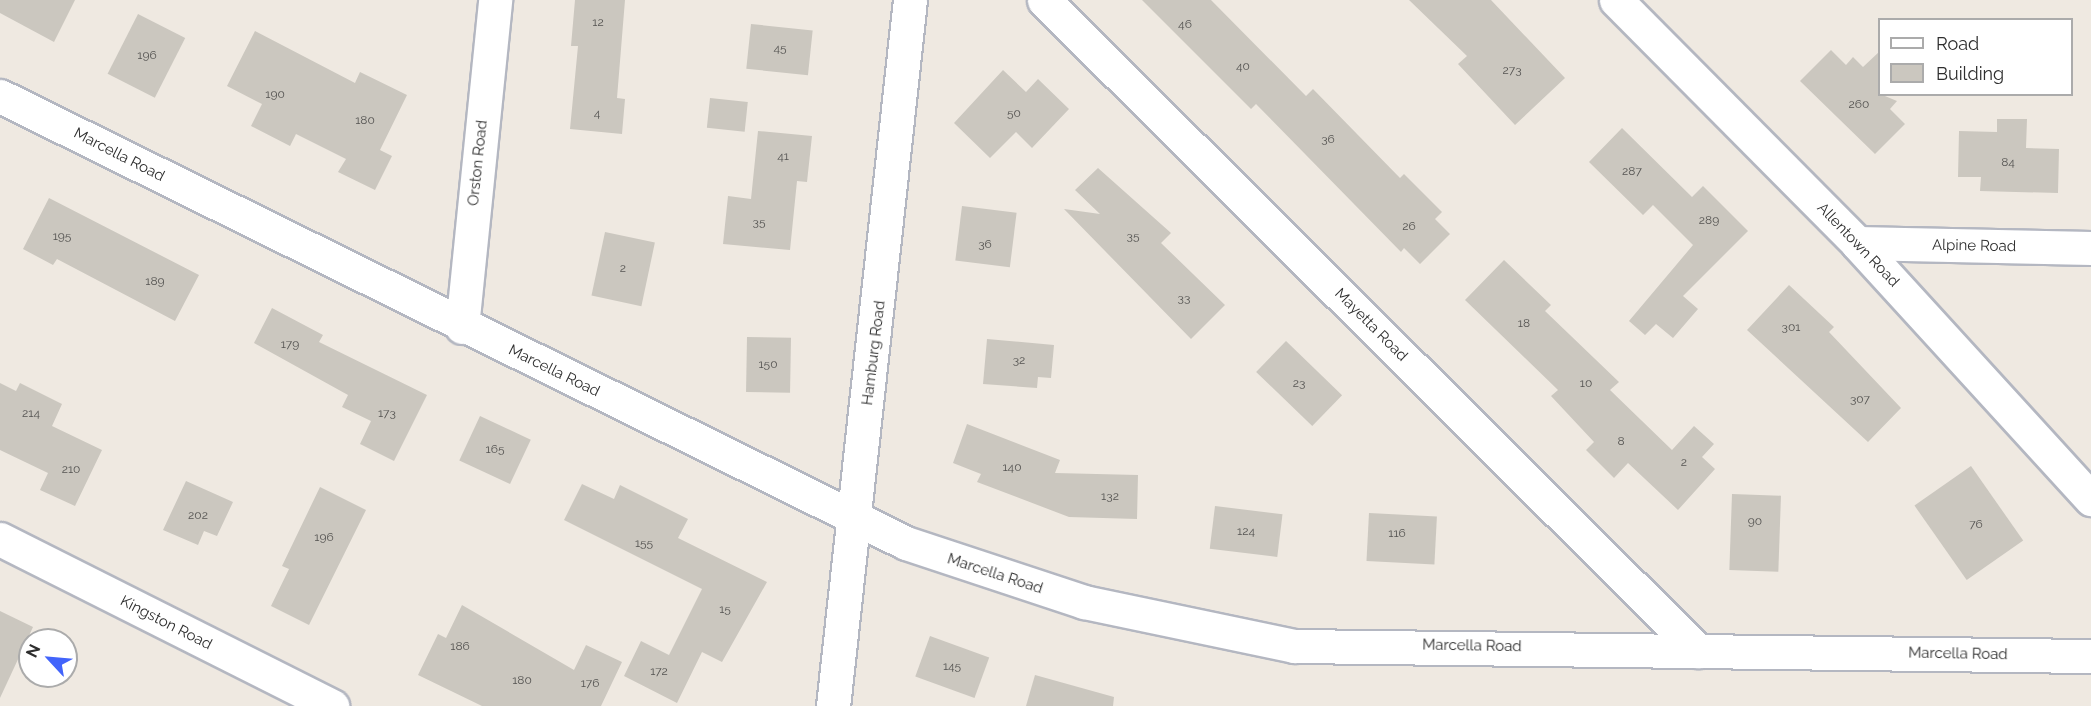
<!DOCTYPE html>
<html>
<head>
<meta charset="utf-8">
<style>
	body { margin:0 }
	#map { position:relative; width:2091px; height:706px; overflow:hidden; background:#efe9e1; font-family:Raleway,sans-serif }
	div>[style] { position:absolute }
	.building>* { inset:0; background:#cbc7bf; transform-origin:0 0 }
	.roads { filter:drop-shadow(2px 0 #b4b7c1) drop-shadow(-2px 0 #b4b7c1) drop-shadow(0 2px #b4b7c1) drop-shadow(0 -2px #b4b7c1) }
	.minor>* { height:33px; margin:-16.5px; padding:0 16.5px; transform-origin:16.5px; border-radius:16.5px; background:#fff }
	span { translate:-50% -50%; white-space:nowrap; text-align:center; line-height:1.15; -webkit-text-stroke:6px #fff; paint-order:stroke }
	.number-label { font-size:12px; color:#555452 }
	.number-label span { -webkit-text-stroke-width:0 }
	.street-label { font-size:15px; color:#2e2e2e }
	.legend { position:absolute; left:1878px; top:18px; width:195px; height:78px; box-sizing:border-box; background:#fff; border:2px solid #ababab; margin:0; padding:8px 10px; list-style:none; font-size:18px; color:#2e2e2e }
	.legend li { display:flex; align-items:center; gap:12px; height:30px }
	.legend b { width:30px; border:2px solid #ababab }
	.north { position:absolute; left:18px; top:628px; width:60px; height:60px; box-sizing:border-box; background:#fff; border:2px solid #ababab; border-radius:50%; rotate:296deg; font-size:16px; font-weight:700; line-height:24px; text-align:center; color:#2e2e2e }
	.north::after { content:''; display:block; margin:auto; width:21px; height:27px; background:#4264fb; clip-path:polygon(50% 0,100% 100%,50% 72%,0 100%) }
</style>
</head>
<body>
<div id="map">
	<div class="building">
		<div style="clip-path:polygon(0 0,75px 0,54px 42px,0 13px)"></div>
		<div style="clip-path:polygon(575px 0,625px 0,617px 98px,625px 99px,622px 134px,570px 129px,578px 46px,571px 46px)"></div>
		<div style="clip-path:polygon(1142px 0,1211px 0,1306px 96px,1313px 89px,1400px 178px,1404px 174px,1442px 212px,1435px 219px,1450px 234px,1420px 264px,1404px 248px,1401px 252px,1256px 104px,1251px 109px)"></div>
		<div style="clip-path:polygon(1409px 0,1491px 0,1565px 78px,1515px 125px,1458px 64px,1467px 56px)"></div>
		<div style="left:138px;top:14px;width:53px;height:67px;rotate:27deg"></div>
		<div style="left:751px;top:24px;width:62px;height:45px;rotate:6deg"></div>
		<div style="clip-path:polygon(255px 31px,355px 83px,360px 72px,407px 95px,380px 150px,392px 156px,375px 190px,338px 172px,346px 159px,296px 134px,290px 146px,251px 126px,262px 104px,227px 86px)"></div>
		<div style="clip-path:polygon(1831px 50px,1846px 65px,1853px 57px,1863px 67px,1880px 51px,1880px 94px,1897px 101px,1890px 109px,1905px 124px,1875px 154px,1800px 81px)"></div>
		<div style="clip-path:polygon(1003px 70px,1026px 92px,1038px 79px,1069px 109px,1032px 148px,1016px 132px,990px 158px,954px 123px)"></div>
		<div style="left:710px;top:98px;width:38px;height:30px;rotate:6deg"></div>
		<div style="clip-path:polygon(1997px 119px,2027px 119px,2026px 148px,2059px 149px,2058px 193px,1980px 191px,1981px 177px,1958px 177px,1959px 131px,1997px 132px)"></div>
		<div style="clip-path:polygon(1622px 128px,1692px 197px,1703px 186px,1748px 231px,1683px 296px,1698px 309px,1673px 338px,1656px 324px,1645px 335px,1629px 321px,1693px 245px,1653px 205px,1643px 215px,1589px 162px)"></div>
		<div style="clip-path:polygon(758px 131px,812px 136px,807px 182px,797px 181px,790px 250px,723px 244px,728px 196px,751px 199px)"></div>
		<div style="clip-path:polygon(1098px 168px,1171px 233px,1161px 243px,1225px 305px,1191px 339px,1064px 209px,1100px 214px,1075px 190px)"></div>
		<div style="clip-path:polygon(49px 198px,199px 275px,175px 321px,57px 259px,53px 265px,23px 249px)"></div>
		<div style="left:962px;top:206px;width:55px;height:55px;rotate:7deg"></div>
		<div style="left:605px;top:232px;width:51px;height:65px;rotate:12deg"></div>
		<div style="clip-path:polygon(1504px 260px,1551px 305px,1545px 311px,1619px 382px,1610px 390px,1672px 450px,1694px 426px,1714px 444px,1702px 457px,1715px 469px,1678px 510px,1628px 463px,1614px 478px,1586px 450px,1594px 442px,1551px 396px,1558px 390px,1465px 300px)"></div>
		<div style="clip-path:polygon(1789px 285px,1834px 327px,1829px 332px,1901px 408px,1868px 442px,1747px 330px)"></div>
		<div style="clip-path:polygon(272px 308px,323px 335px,319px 342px,427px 395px,394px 461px,360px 444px,371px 421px,342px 407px,348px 395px,254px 343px)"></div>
		<div style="left:747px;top:337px;width:44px;height:55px;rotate:1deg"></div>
		<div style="clip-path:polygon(987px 339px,1054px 345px,1051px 378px,1038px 377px,1037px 388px,983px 384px)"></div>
		<div style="left:1286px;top:341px;width:78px;height:43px;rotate:44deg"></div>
		<div style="clip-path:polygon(0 383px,16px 391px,20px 383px,62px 404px,52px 426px,102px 450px,75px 506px,40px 490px,48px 473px,0 450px)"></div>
		<div style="left:480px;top:416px;width:56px;height:49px;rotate:25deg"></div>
		<div style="clip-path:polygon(967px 424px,1060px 460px,1055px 473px,1138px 475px,1137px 519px,1069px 517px,977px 482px,981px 474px,953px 463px)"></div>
		<div style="left:1971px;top:466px;width:91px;height:69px;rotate:55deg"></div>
		<div style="clip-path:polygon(186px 481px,233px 502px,217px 536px,204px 531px,198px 545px,163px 530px)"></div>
		<div style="clip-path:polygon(582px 484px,614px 499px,620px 485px,688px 519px,678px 538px,767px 582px,722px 662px,702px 652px,677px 703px,624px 676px,641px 641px,669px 655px,702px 589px,564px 520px)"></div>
		<div style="clip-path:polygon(320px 487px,366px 510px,309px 625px,271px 606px,289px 569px,282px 566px)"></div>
		<div style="left:1732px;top:494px;width:49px;height:76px;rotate:2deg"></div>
		<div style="left:1215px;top:506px;width:68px;height:43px;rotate:7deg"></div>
		<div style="left:1369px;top:513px;width:68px;height:48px;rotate:3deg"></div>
		<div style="clip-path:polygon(462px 605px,574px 670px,586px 645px,622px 662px,601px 706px,482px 706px,418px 675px,438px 634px,446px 638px)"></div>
		<div style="clip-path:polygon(0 611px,33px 627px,0 698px)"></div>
		<div style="left:930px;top:636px;width:63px;height:43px;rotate:20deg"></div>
		<div style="clip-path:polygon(1035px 675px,1114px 697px,1113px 706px,1026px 706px)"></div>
	</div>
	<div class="roads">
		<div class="minor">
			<div style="left:1044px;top:0;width:923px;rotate:44.87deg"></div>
			<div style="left:1616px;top:0;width:342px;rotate:45.2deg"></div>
			<div style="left:1857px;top:243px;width:347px;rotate:47.6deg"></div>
			<div style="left:0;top:96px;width:1010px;rotate:26.26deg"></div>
			<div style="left:906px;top:543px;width:188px;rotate:18.3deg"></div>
			<div style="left:1084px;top:602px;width:215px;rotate:11.8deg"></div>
			<div style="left:1294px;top:646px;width:797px;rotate:0.72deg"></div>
			<div style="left:1857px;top:243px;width:234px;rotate:1.2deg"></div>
			<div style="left:462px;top:327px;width:329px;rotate:-84.2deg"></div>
			<div style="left:0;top:539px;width:372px;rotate:26.7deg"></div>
			<div style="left:833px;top:706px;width:710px;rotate:-83.78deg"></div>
		</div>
	</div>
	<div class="number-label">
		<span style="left:598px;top:23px">12</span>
		<span style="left:1185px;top:25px">46</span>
		<span style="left:780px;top:49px">45</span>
		<span style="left:147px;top:56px">196</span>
		<span style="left:1243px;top:67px">40</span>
		<span style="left:1512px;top:71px">273</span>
		<span style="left:275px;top:95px">190</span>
		<span style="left:1859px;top:105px">260</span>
		<span style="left:597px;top:114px">4</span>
		<span style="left:1014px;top:114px">50</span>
		<span style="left:365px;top:121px">180</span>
		<span style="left:1328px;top:140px">36</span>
		<span style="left:783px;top:157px">41</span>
		<span style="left:2008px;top:163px">84</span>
		<span style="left:1632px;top:172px">287</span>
		<span style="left:1709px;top:221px">289</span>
		<span style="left:759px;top:223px">35</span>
		<span style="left:1409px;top:227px">26</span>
		<span style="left:62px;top:237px">195</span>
		<span style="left:1133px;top:237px">35</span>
		<span style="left:985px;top:245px">36</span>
		<span style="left:623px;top:269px">2</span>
		<span style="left:155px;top:282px">189</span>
		<span style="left:1184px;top:299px">33</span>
		<span style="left:1524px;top:324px">18</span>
		<span style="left:1791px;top:328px">301</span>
		<span style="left:290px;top:345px">179</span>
		<span style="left:1019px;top:361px">32</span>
		<span style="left:768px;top:365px">150</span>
		<span style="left:1299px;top:384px">23</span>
		<span style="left:1586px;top:384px">10</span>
		<span style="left:1860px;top:400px">307</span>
		<span style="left:31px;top:414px">214</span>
		<span style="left:387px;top:414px">173</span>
		<span style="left:1621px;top:442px">8</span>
		<span style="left:495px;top:450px">165</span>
		<span style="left:1684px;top:463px">2</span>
		<span style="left:1012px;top:468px">140</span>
		<span style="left:71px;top:470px">210</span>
		<span style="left:1110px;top:497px">132</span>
		<span style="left:198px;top:516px">202</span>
		<span style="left:1755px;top:522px">90</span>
		<span style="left:1976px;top:525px">76</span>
		<span style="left:1246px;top:532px">124</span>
		<span style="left:1397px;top:534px">116</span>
		<span style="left:324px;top:538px">196</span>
		<span style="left:644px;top:544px">155</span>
		<span style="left:725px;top:610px">15</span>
		<span style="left:460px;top:647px">186</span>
		<span style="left:952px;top:667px">145</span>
		<span style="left:659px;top:672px">172</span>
		<span style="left:522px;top:681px">180</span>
		<span style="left:590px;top:684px">176</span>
	</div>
	<div class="street-label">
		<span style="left:119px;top:155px;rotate:27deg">Marcella Road</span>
		<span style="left:478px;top:163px;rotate:-84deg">Orston Road</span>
		<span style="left:1858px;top:245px;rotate:46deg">Allentown Road</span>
		<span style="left:1974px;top:246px;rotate:1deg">Alpine Road</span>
		<span style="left:1371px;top:325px;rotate:45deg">Mayetta Road</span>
		<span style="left:874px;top:353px;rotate:-83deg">Hamburg Road</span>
		<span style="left:554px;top:371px;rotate:26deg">Marcella Road</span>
		<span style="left:995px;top:574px;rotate:18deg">Marcella Road</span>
		<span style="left:166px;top:623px;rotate:27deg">Kingston Road</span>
		<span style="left:1472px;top:646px;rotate:1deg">Marcella Road</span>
		<span style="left:1958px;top:654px;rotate:1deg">Marcella Road</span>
	</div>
	<ul class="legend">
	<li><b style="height:8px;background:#fff"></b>Road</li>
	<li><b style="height:16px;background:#cbc7bf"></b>Building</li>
	</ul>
	<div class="north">N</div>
</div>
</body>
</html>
